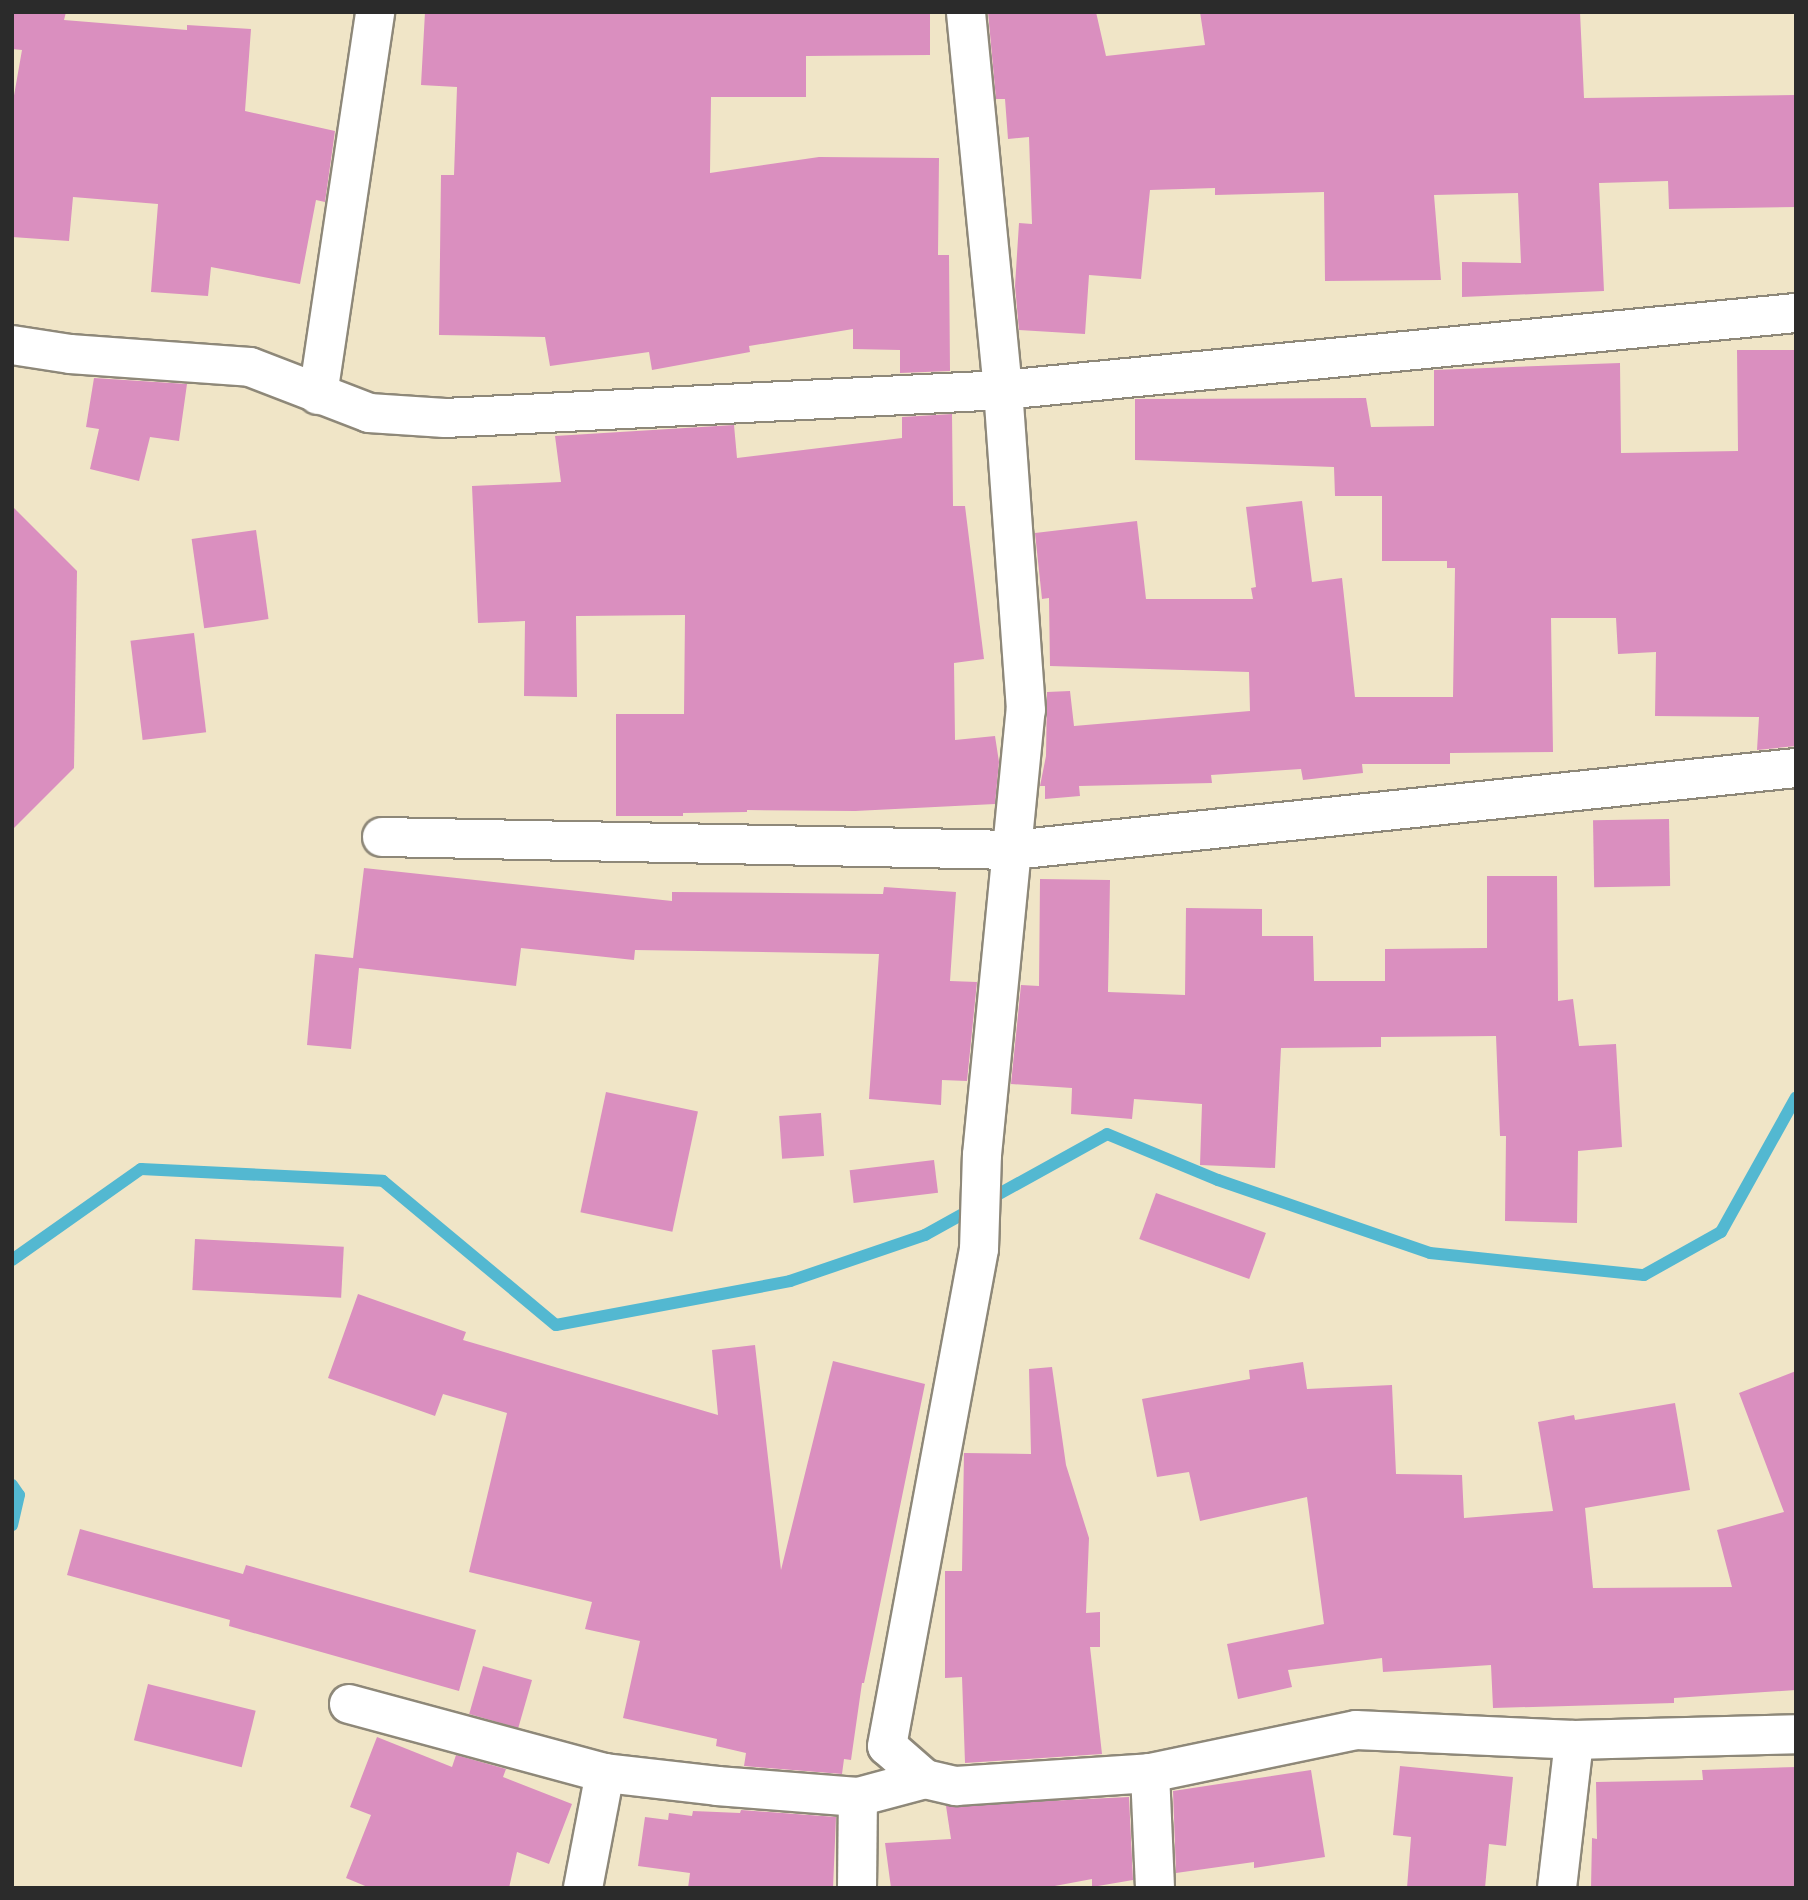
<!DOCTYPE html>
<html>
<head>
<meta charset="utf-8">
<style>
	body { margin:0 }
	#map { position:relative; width:1808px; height:1900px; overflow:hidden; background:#f0e5c7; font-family:"IM FELL Great Primer",serif }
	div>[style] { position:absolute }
	.stream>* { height:12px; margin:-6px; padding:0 6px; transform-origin:6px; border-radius:6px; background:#53b8d1 }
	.building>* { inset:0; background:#da8fbf; transform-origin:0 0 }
	.roads { filter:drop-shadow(2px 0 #8e8879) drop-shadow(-2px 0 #8e8879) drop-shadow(0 2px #8e8879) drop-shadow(0 -2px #8e8879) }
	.street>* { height:38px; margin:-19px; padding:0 19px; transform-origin:19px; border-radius:19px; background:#fff }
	span { translate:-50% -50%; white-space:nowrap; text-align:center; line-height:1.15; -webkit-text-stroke:5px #fcf5e5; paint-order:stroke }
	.frame { position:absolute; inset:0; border:14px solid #2b2b2b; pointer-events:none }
</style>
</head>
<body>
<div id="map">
	<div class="stream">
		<div style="left:12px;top:1260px;width:158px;rotate:-35.2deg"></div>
		<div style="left:141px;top:1169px;width:242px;rotate:2.8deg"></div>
		<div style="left:383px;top:1181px;width:225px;rotate:39.8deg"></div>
		<div style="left:556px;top:1325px;width:238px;rotate:-10.6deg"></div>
		<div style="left:790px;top:1281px;width:143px;rotate:-18.8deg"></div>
		<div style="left:925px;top:1235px;width:208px;rotate:-29deg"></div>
		<div style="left:1107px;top:1134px;width:120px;rotate:22.5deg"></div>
		<div style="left:1218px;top:1180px;width:224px;rotate:19deg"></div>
		<div style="left:1430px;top:1253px;width:215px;rotate:5.9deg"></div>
		<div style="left:1644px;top:1275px;width:88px;rotate:-29.2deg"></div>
		<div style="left:1721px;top:1232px;width:154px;rotate:-60.9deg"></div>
		<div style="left:12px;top:1485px;width:12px;rotate:55deg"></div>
		<div style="left:19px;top:1495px;width:31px;rotate:103deg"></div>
	</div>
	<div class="building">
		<div style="clip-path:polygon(12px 12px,66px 12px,64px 20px,187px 30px,187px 25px,251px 29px,245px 111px,335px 131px,325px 202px,316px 200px,300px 284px,211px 267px,208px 296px,151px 292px,158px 204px,73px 197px,69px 241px,12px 237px,12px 107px,22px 50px,12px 49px)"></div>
		<div style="clip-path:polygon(425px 12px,930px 12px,930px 55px,806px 56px,806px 97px,711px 97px,710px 173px,819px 157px,939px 158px,938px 255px,949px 255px,950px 371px,900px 373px,900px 350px,853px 349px,853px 329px,749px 346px,750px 352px,652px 370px,649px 352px,550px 366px,545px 337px,439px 335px,441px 175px,454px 175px,457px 87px,421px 85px)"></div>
		<div style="clip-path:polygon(988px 12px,1096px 12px,1106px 56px,1205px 45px,1200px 12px,1580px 12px,1584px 98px,1796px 95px,1796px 207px,1669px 209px,1668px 181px,1599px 183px,1604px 291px,1462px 297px,1462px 262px,1521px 263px,1518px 193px,1434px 195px,1441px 280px,1325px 281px,1324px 192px,1215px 195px,1215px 188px,1150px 190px,1141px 279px,1089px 275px,1085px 334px,1019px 330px,1015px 286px,1019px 223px,1032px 224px,1029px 137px,1008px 139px,1005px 99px,996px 99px)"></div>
		<div style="clip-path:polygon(1737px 350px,1796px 350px,1796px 746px,1757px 750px,1759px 717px,1655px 716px,1656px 652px,1618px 654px,1616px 618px,1551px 618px,1553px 752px,1450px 753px,1450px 764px,1362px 764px,1363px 773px,1303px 780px,1301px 769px,1211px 775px,1212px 783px,1079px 786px,1080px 796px,1045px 799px,1045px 786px,1040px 786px,1046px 756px,1047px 692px,1070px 691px,1074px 726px,1250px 711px,1249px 672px,1050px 666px,1049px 598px,1042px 599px,1035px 533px,1137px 521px,1146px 599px,1253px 599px,1251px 588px,1256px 587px,1246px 507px,1302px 501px,1312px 582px,1342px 578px,1355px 697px,1453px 697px,1455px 568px,1447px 568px,1447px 561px,1382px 561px,1382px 496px,1335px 496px,1334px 467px,1135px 460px,1135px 399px,1366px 398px,1371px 427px,1434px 426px,1434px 370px,1620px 363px,1621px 453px,1738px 451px)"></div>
		<div style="clip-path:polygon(94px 378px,187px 384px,179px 441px,150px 437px,139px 481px,90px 469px,99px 429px,86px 427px)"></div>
		<div style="clip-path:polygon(952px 414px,953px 506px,965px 506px,984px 659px,954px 663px,955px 740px,995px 736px,999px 762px,995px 804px,855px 811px,747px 810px,747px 812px,683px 813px,683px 816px,616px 816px,616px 714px,684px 714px,685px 615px,576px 616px,577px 697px,524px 696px,525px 621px,478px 623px,472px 486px,561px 482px,555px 436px,734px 425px,737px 458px,902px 438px,902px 417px)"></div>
		<div style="clip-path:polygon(12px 506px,77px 571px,74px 768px,12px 830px)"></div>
		<div style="left:256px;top:530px;width:90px;height:65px;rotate:82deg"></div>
		<div style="left:194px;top:633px;width:100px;height:64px;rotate:83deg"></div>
		<div style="left:1669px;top:819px;width:67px;height:76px;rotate:89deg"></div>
		<div style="clip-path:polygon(364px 868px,672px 901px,672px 892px,883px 894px,884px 887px,956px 892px,950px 981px,977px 982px,967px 1081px,942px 1080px,941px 1105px,869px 1099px,879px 954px,635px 950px,634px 960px,521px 948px,516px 986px,359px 968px,351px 1049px,307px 1045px,315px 954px,353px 958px)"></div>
		<div style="clip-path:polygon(1487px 876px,1557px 876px,1558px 1001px,1573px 999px,1579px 1046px,1616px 1044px,1622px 1147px,1578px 1151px,1577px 1223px,1505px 1221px,1506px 1136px,1500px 1136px,1496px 1036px,1381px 1037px,1381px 1047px,1281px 1048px,1275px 1168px,1200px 1165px,1202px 1104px,1134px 1099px,1132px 1119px,1071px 1114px,1072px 1088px,1011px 1084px,1021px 985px,1039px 986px,1040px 879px,1110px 880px,1108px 992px,1185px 995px,1186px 908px,1262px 909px,1262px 936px,1313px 936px,1314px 981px,1385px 981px,1385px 949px,1487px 948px)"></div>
		<div style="left:606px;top:1092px;width:94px;height:123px;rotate:12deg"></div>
		<div style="left:821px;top:1113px;width:43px;height:42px;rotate:86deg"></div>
		<div style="left:934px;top:1160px;width:33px;height:85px;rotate:83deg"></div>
		<div style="left:1156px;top:1193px;width:117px;height:49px;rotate:20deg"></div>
		<div style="left:195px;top:1239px;width:149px;height:51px;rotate:3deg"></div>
		<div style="clip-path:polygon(358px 1294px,466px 1332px,463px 1340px,718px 1415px,712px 1350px,755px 1345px,781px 1570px,833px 1361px,925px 1384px,864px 1683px,862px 1683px,851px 1760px,844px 1759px,842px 1774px,744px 1766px,746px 1753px,716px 1746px,717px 1739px,623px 1718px,640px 1641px,585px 1629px,592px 1602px,469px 1572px,507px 1413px,443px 1394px,435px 1416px,328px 1378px)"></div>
		<div style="clip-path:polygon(1303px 1362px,1307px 1389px,1392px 1385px,1396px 1474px,1462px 1475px,1464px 1518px,1553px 1511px,1538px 1422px,1574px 1415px,1575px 1420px,1675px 1403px,1690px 1490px,1585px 1508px,1593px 1588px,1732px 1587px,1717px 1530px,1784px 1512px,1739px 1393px,1796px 1371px,1796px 1690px,1674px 1698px,1674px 1703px,1493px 1708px,1491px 1665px,1383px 1672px,1382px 1658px,1288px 1670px,1292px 1687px,1238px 1699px,1227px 1644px,1324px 1624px,1307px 1497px,1200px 1521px,1189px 1472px,1157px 1477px,1142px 1399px,1250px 1379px,1249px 1370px)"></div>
		<div style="clip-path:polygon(1052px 1367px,1066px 1465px,1089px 1538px,1086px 1613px,1100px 1612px,1100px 1647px,1090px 1647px,1102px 1754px,965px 1763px,962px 1677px,945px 1678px,945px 1571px,962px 1571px,964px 1453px,1031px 1454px,1029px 1369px)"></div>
		<div style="clip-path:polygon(80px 1529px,243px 1574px,246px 1565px,476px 1630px,459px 1691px,229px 1626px,230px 1620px,67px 1575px)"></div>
		<div style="left:483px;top:1666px;width:51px;height:50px;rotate:16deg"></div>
		<div style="left:148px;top:1684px;width:111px;height:58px;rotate:14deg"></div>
		<div style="clip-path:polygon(377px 1737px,452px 1767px,456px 1755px,506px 1769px,503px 1777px,572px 1804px,549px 1864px,517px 1852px,509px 1888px,370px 1888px,346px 1878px,371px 1815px,350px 1807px)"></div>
		<div style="clip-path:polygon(1400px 1766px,1513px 1777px,1506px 1846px,1489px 1844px,1485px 1888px,1407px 1888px,1411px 1837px,1393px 1835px)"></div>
		<div style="clip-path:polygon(1796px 1767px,1795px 1888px,1591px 1888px,1592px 1838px,1597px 1839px,1596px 1782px,1703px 1780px,1702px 1770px)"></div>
		<div style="clip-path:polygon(1311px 1770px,1325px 1857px,1254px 1868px,1254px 1862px,1176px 1873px,1173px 1791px)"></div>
		<div style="clip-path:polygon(1129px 1797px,1133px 1880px,1092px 1887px,1092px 1879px,1044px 1888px,891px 1888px,885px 1843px,951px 1839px,946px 1806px)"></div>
		<div style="clip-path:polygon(741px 1810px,836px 1817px,833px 1888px,688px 1888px,690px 1873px,638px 1866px,645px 1817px,668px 1820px,669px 1813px,692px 1816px,693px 1811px,740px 1813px)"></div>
	</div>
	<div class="roads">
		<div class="street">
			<div style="left:12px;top:345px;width:59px;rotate:8.8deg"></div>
			<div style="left:70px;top:354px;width:180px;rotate:4.1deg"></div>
			<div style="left:250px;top:367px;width:128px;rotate:21.1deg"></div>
			<div style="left:369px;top:413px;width:76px;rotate:3.8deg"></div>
			<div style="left:445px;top:418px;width:559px;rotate:-2.87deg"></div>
			<div style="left:1003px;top:390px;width:797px;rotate:-5.55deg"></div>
			<div style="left:318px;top:395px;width:387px;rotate:-81.5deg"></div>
			<div style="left:382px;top:837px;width:631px;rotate:1.18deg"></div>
			<div style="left:1013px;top:850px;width:787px;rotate:-5.98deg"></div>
			<div style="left:349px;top:1704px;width:265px;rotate:15.1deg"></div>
			<div style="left:605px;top:1773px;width:113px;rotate:6.6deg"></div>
			<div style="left:717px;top:1786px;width:141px;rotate:4.5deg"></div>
			<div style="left:858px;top:1797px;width:69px;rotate:-15deg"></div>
			<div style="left:925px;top:1779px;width:32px;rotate:13deg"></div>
			<div style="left:956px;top:1786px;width:194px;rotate:-3.8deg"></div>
			<div style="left:1150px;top:1773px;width:210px;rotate:-11.8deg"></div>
			<div style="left:1356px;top:1730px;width:218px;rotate:2.6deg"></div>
			<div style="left:1574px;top:1740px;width:222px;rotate:-1.5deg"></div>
			<div style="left:1150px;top:1773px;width:115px;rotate:87.5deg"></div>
			<div style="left:925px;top:1779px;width:50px;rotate:-139deg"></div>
			<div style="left:887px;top:1746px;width:505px;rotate:-79.51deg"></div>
			<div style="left:979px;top:1249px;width:94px;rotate:-88.2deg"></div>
			<div style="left:982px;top:1155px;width:447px;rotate:-84.4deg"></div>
			<div style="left:1026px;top:710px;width:321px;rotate:-94.1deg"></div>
			<div style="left:1003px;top:390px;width:380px;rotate:-95.6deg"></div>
			<div style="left:583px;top:1888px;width:117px;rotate:-79.2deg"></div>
			<div style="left:857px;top:1888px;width:91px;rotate:-89.4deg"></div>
			<div style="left:1557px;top:1888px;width:149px;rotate:-83.4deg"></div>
		</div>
	</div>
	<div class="frame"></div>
</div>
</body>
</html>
